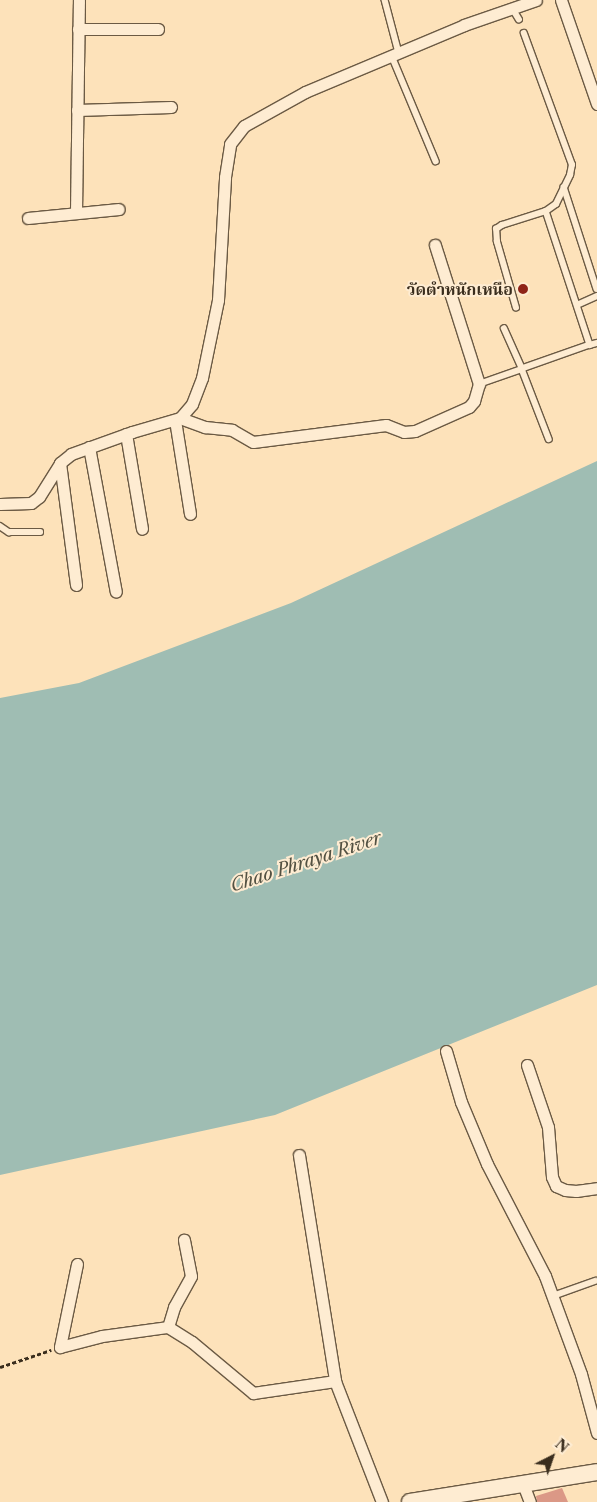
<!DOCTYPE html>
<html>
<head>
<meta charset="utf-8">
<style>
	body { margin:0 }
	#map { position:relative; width:597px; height:1502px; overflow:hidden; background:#fde2ba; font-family:"Libre Caslon Text","Noto Serif Thai",serif }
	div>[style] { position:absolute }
	.water>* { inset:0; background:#9fbdb3 }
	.building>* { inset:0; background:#db9886 }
	.path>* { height:2.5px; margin-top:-1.25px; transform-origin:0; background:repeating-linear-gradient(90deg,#3a2d1d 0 4px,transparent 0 6.5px) }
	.roads { filter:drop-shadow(1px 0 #6b5a44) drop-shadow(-1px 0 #6b5a44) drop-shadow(0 1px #6b5a44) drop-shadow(0 -1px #6b5a44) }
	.lane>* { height:5.5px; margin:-2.75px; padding:0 2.75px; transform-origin:2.75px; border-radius:2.75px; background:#feecd2 }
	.street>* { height:11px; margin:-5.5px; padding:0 5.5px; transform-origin:5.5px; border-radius:5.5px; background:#feecd2 }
	.secondary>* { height:16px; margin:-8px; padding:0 8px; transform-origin:8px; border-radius:8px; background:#feecd2 }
	.dots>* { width:14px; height:14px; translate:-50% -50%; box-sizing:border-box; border:2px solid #feecd2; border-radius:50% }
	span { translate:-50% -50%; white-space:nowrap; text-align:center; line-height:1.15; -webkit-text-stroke:4px #feecd2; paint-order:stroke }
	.poi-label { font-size:16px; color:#3a2d1d; font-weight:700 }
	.right { translate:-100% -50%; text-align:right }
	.water-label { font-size:18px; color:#535142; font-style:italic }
	.north { position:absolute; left:527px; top:1432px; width:50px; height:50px; -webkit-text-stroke:4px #feecd2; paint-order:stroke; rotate:41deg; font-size:14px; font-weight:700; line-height:20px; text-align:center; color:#3a2d1d }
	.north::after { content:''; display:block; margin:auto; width:18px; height:22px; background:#3a2d1d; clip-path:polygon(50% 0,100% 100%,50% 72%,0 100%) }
</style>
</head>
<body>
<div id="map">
	<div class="water">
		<div style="clip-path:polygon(597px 461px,597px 985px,275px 1115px,0 1175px,0 698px,79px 683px,291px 603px)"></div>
	</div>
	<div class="building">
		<div style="clip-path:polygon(562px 1488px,568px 1502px,537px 1502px,536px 1496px)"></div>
	</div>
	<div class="path">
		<div style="left:0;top:1367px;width:54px;rotate:-18.4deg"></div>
	</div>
	<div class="roads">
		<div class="lane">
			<div style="left:385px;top:0;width:55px;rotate:75.2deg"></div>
			<div style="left:513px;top:9px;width:12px;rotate:59deg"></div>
			<div style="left:392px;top:56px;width:114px;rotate:67.3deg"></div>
			<div style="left:564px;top:187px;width:107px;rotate:72.1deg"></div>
			<div style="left:546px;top:211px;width:141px;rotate:71.8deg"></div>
			<div style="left:590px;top:345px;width:72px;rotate:160.6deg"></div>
			<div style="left:522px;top:369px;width:75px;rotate:68.9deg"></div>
			<div style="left:577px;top:305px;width:22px;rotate:-24deg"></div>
			<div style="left:516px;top:308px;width:69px;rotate:-106.1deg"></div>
			<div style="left:497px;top:242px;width:13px;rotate:-94deg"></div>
			<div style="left:496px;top:229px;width:7px;rotate:-34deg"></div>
			<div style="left:502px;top:225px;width:46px;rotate:-17.7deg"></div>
			<div style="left:546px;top:211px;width:12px;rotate:-35deg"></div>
			<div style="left:556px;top:204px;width:32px;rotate:-64deg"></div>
			<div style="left:570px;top:175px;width:10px;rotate:-79deg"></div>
			<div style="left:572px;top:165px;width:140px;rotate:-110.1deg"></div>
			<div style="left:590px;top:345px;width:7px;rotate:-16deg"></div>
			<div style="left:479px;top:384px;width:46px;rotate:-19.2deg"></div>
			<div style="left:522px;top:369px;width:44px;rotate:-114.2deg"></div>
			<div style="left:0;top:526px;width:11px;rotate:34deg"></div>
			<div style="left:9px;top:532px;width:31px"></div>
			<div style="left:553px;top:1296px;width:45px;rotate:-19.7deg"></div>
		</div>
		<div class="street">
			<div style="left:561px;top:0;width:110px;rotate:70.9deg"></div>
			<div style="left:78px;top:29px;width:80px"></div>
			<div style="left:77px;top:110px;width:94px;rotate:-1.8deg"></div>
			<div style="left:76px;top:212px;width:212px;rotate:-89.2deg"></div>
			<div style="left:28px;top:218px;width:91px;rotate:-5.6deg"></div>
			<div style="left:180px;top:418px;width:27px;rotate:20deg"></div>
			<div style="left:205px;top:427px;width:27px;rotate:6deg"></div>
			<div style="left:232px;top:430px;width:24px;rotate:30deg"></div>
			<div style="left:253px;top:442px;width:134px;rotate:-7.3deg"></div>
			<div style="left:386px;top:425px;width:19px;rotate:21deg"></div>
			<div style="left:404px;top:432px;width:11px;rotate:-5deg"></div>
			<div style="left:415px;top:431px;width:59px;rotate:-24deg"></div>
			<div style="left:469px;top:407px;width:8px;rotate:-50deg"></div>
			<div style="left:474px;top:401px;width:18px;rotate:-74deg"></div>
			<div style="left:479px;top:384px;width:146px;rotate:-107.6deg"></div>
			<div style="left:175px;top:420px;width:95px;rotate:80.9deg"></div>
			<div style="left:126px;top:434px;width:96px;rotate:80.4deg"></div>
			<div style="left:89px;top:447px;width:147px;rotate:79.5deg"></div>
			<div style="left:60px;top:463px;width:123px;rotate:82.5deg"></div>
			<div style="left:0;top:504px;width:31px;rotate:-2deg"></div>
			<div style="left:31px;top:503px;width:10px;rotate:-37deg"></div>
			<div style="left:39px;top:497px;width:40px;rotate:-58deg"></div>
			<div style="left:60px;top:463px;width:14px;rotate:-39deg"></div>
			<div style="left:71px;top:454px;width:65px;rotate:-19.8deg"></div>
			<div style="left:132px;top:432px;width:50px;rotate:-16.3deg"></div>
			<div style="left:180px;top:418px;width:18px;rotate:-49deg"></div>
			<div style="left:192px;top:404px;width:28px;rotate:-69deg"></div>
			<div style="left:202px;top:378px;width:80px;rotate:-78.4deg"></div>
			<div style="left:218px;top:300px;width:123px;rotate:-86.7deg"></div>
			<div style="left:225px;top:177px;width:33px;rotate:-81deg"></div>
			<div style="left:230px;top:144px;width:23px;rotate:-52deg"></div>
			<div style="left:244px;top:126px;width:70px;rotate:-29.1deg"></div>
			<div style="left:305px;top:92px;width:173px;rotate:-22.8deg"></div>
			<div style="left:464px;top:25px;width:76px;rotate:-19.1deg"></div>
			<div style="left:446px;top:1051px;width:53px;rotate:73.6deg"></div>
			<div style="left:461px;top:1102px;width:67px;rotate:67.2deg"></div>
			<div style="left:487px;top:1164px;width:126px;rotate:62.6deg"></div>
			<div style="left:545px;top:1276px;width:104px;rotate:69.8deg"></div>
			<div style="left:581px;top:1374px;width:61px;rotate:74.8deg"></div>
			<div style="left:527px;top:1065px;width:65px;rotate:71.3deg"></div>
			<div style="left:548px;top:1127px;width:50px;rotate:85.4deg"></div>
			<div style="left:552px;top:1177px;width:10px;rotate:66deg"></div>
			<div style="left:556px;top:1186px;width:10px;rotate:24deg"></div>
			<div style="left:565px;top:1190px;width:11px;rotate:5deg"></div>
			<div style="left:576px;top:1191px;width:21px;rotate:-8deg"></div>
			<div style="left:299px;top:1155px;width:229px;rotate:80.9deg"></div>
			<div style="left:335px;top:1381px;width:130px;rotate:68.8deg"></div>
			<div style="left:77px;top:1264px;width:85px;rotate:101.6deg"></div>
			<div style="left:60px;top:1347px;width:43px;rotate:-14.7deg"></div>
			<div style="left:102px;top:1336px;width:67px;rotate:-7.8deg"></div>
			<div style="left:168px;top:1327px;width:28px;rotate:32deg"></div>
			<div style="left:192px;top:1342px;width:80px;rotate:39.9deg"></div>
			<div style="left:253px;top:1393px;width:83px;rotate:-8.3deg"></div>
			<div style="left:168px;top:1327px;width:21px;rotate:-73deg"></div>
			<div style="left:174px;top:1307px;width:35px;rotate:-61deg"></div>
			<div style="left:191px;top:1276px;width:37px;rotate:-101deg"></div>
			<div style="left:523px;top:1484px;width:19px;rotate:69deg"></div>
		</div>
		<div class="secondary">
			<div style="left:410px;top:1502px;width:189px;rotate:-9.1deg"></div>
		</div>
	</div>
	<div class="dots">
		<div style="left:523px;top:289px;background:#8f2418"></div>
	</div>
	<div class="poi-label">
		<span class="right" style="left:513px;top:289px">วัดตำหนักเหนือ</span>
	</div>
	<div class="water-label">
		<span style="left:306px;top:862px;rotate:-18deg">Chao Phraya River</span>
	</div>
	<div class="north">N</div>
</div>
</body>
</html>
